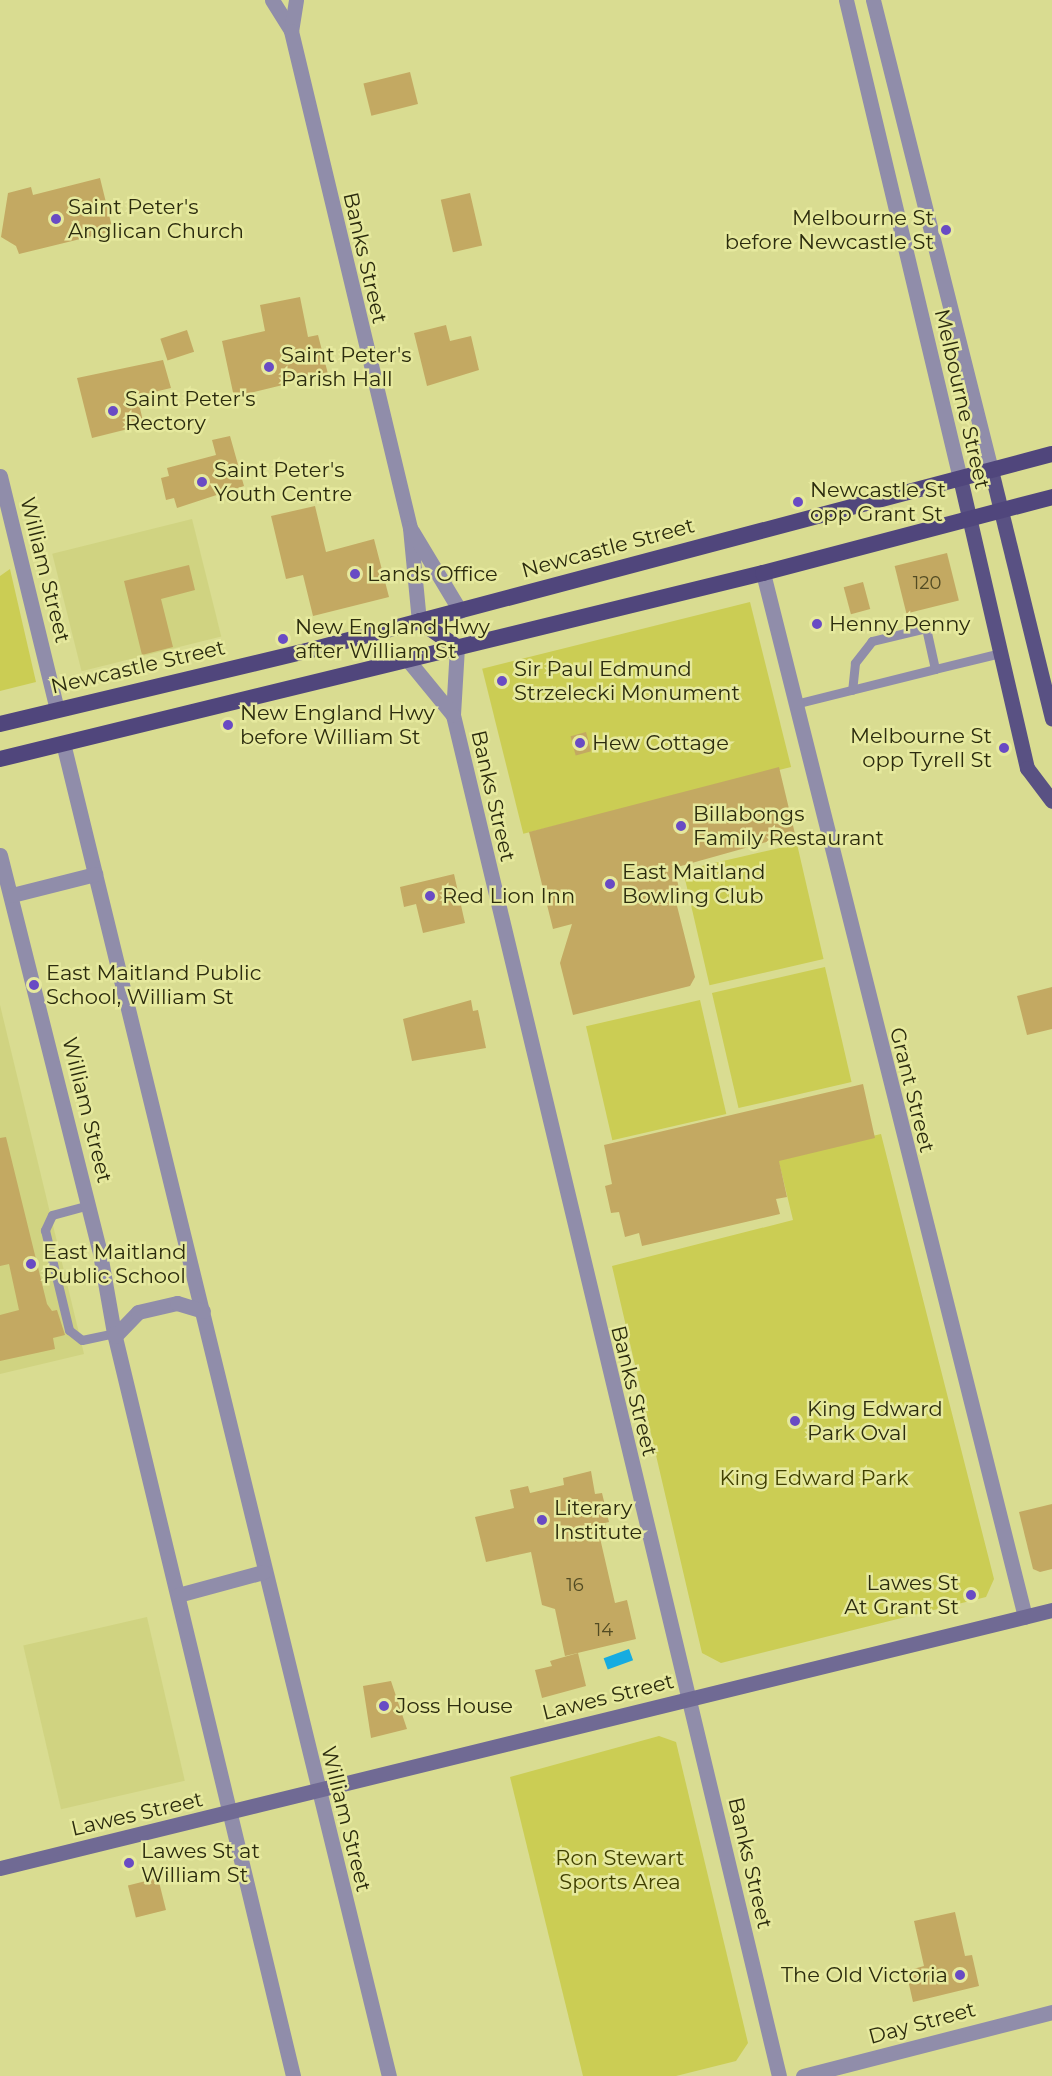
<!DOCTYPE html>
<html>
<head>
<meta charset="utf-8">
<style>
	body { margin:0 }
	#map { position:relative; width:1052px; height:2076px; overflow:hidden; background:#d9dc91; font-family:Montserrat,sans-serif }
	div>[style] { position:absolute }
	.built>* { inset:0; background:#d0d381; transform-origin:0 0 }
	.green>* { inset:0; background:#cbcd54; transform-origin:0 0 }
	.water>* { inset:0; background:#16ace1; transform-origin:0 0 }
	.building>* { inset:0; background:#c3a962; transform-origin:0 0 }
	.service>* { height:9px; margin:-4.5px; padding:0 4.5px; transform-origin:4.5px; border-radius:4.5px; background:#908daa }
	.minor>* { height:15px; margin:-7.5px; padding:0 7.5px; transform-origin:7.5px; border-radius:7.5px; background:#908daa }
	.secondary>* { height:15px; margin:-7.5px; padding:0 7.5px; transform-origin:7.5px; border-radius:7.5px; background:#706a94 }
	.primary>* { height:15px; margin:-7.5px; padding:0 7.5px; transform-origin:7.5px; border-radius:7.5px; background:#595183 }
	.trunk>* { height:16px; margin:-8px; padding:0 8px; transform-origin:8px; border-radius:8px; background:#50467c }
	.dots>* { width:16px; height:16px; translate:-50% -50%; box-sizing:border-box; border:3px solid #e6e99e; border-radius:50% }
	span { translate:-50% -50%; white-space:nowrap; text-align:center; line-height:1.15; -webkit-text-stroke:5px #e6e99e; paint-order:stroke }
	.number-label { font-size:18px; color:#524b23 }
	.number-label span { -webkit-text-stroke-width:0 }
	.poi-label { font-size:21px; color:#2c2c0e }
	.left { translate:0 -50%; text-align:left }
	.right { translate:-100% -50%; text-align:right }
	.street-label { font-size:21px; color:#2c2c0e }
	.park-label { font-size:21px; color:#404000 }
</style>
</head>
<body>
<div id="map">
	<div class="built">
		<div style="left:192px;top:519px;width:121px;height:144px;rotate:76deg"></div>
		<div style="clip-path:polygon(0 1005px,84px 1354px,0 1374px)"></div>
		<div style="left:147px;top:1617px;width:168px;height:127px;rotate:77deg"></div>
	</div>
	<div class="green">
		<div style="clip-path:polygon(10px 569px,36px 682px,0 691px,0 576px)"></div>
		<div style="left:750px;top:602px;width:170px;height:276px;rotate:76deg"></div>
		<div style="left:797px;top:844px;width:118px;height:117px;rotate:77deg"></div>
		<div style="left:825px;top:967px;width:118px;height:116px;rotate:77deg"></div>
		<div style="left:700px;top:1000px;width:117px;height:117px;rotate:77deg"></div>
		<div style="clip-path:polygon(881px 1134px,994px 1579px,986px 1597px,721px 1663px,702px 1653px,612px 1266px,793px 1220px,778px 1158px)"></div>
		<div style="clip-path:polygon(659px 1736px,676px 1742px,748px 2043px,736px 2061px,676px 2076px,583px 2076px,510px 1777px)"></div>
	</div>
	<div class="water">
		<div style="left:629px;top:1649px;width:12px;height:27px;rotate:70deg"></div>
	</div>
	<div class="building">
		<div style="left:410px;top:72px;width:33px;height:48px;rotate:76deg"></div>
		<div style="clip-path:polygon(100px 178px,113px 231px,19px 254px,16px 246px,1px 237px,8px 193px,31px 187px,33px 195px)"></div>
		<div style="left:470px;top:193px;width:54px;height:30px;rotate:77deg"></div>
		<div style="clip-path:polygon(300px 297px,308px 337px,318px 335px,328px 374px,234px 397px,222px 341px,265px 331px,260px 305px)"></div>
		<div style="clip-path:polygon(446px 325px,450px 341px,471px 336px,479px 370px,427px 386px,414px 333px)"></div>
		<div style="left:187px;top:330px;width:23px;height:28px;rotate:72deg"></div>
		<div style="clip-path:polygon(163px 360px,171px 388px,137px 396px,144px 425px,92px 438px,77px 378px)"></div>
		<div style="clip-path:polygon(230px 436px,244px 486px,177px 508px,174px 498px,166px 500px,161px 478px,169px 476px,167px 468px,216px 455px,212px 440px)"></div>
		<div style="clip-path:polygon(315px 506px,326px 552px,374px 539px,389px 597px,313px 616px,303px 575px,286px 579px,271px 516px)"></div>
		<div style="left:947px;top:553px;width:49px;height:54px;rotate:76deg"></div>
		<div style="clip-path:polygon(189px 565px,195px 590px,161px 599px,173px 647px,142px 655px,124px 581px)"></div>
		<div style="left:863px;top:582px;width:28px;height:20px;rotate:75deg"></div>
		<div style="left:586px;top:732px;width:20px;height:16px;rotate:75deg"></div>
		<div style="clip-path:polygon(779px 767px,795px 834px,674px 868px,680px 892px,674px 894px,695px 977px,690px 986px,573px 1015px,560px 963px,572px 924px,553px 929px,529px 832px)"></div>
		<div style="clip-path:polygon(454px 874px,465px 923px,423px 933px,416px 904px,404px 907px,400px 887px)"></div>
		<div style="clip-path:polygon(1052px 987px,1052px 1029px,1027px 1035px,1017px 996px)"></div>
		<div style="clip-path:polygon(471px 1000px,473px 1011px,478px 1010px,486px 1048px,412px 1061px,403px 1019px)"></div>
		<div style="clip-path:polygon(863px 1084px,875px 1138px,779px 1161px,787px 1197px,776px 1199px,780px 1214px,642px 1246px,639px 1233px,625px 1237px,619px 1212px,611px 1213px,605px 1186px,612px 1184px,604px 1145px)"></div>
		<div style="clip-path:polygon(6px 1137px,47px 1304px,52px 1311px,57px 1310px,65px 1335px,53px 1338px,55px 1349px,0 1361px,0 1315px,19px 1310px,9px 1264px,0 1266px,0 1138px)"></div>
		<div style="clip-path:polygon(591px 1471px,595px 1494px,602px 1493px,609px 1522px,605px 1523px,608px 1536px,600px 1538px,615px 1603px,627px 1600px,636px 1639px,565px 1656px,555px 1609px,542px 1605px,531px 1552px,486px 1562px,475px 1517px,514px 1508px,510px 1490px,528px 1486px,530px 1493px,564px 1485px,563px 1478px)"></div>
		<div style="clip-path:polygon(1052px 1504px,1052px 1569px,1040px 1572px,1033px 1569px,1019px 1512px)"></div>
		<div style="clip-path:polygon(578px 1653px,586px 1686px,542px 1698px,535px 1670px,552px 1666px,550px 1661px)"></div>
		<div style="clip-path:polygon(391px 1681px,407px 1729px,371px 1738px,363px 1686px)"></div>
		<div style="left:158px;top:1878px;width:33px;height:31px;rotate:76deg"></div>
		<div style="clip-path:polygon(955px 1912px,965px 1956px,972px 1955px,979px 1986px,913px 2002px,906px 1971px,924px 1966px,914px 1921px)"></div>
	</div>
	<div class="service">
		<div style="left:935px;top:669px;width:67px;rotate:-13.8deg"></div>
		<div style="left:795px;top:704px;width:144px;rotate:-14deg"></div>
		<div style="left:935px;top:669px;width:42px;rotate:-102.4deg"></div>
		<div style="left:926px;top:628px;width:56px;rotate:166.5deg"></div>
		<div style="left:872px;top:641px;width:28px;rotate:128deg"></div>
		<div style="left:855px;top:663px;width:27px;rotate:96deg"></div>
		<div style="left:89px;top:1205px;width:38px;rotate:165deg"></div>
		<div style="left:52px;top:1215px;width:17px;rotate:115deg"></div>
		<div style="left:45px;top:1230px;width:103px;rotate:76.5deg"></div>
		<div style="left:69px;top:1330px;width:16px;rotate:38deg"></div>
		<div style="left:82px;top:1340px;width:33px;rotate:-12deg"></div>
	</div>
	<div class="minor">
		<div style="left:272px;top:0;width:36px;rotate:58deg"></div>
		<div style="left:296px;top:0;width:31px;rotate:99deg"></div>
		<div style="left:291px;top:31px;width:511px;rotate:76.53deg"></div>
		<div style="left:410px;top:528px;width:93px;rotate:84.5deg"></div>
		<div style="left:846px;top:0;width:491px;rotate:76.6deg"></div>
		<div style="left:873px;top:0;width:485px;rotate:75.9deg"></div>
		<div style="left:0;top:476px;width:240px;rotate:76.3deg"></div>
		<div style="left:412px;top:531px;width:93px;rotate:59deg"></div>
		<div style="left:763px;top:573px;width:1076px;rotate:75.91deg"></div>
		<div style="left:457px;top:647px;width:68px;rotate:93.4deg"></div>
		<div style="left:453px;top:715px;width:1399px;rotate:76.53deg"></div>
		<div style="left:407px;top:659px;width:72px;rotate:50.6deg"></div>
		<div style="left:63px;top:743px;width:1372px;rotate:76.26deg"></div>
		<div style="left:0;top:855px;width:405px;rotate:75.9deg"></div>
		<div style="left:99px;top:1248px;width:86px;rotate:80deg"></div>
		<div style="left:114px;top:1333px;width:764px;rotate:76.45deg"></div>
		<div style="left:12px;top:895px;width:86px;rotate:-14.2deg"></div>
		<div style="left:115px;top:1336px;width:33px;rotate:-46deg"></div>
		<div style="left:138px;top:1312px;width:40px;rotate:-13deg"></div>
		<div style="left:177px;top:1303px;width:27px;rotate:17deg"></div>
		<div style="left:178px;top:1595px;width:88px;rotate:-15.1deg"></div>
		<div style="left:803px;top:2076px;width:257px;rotate:-14.4deg"></div>
	</div>
	<div class="secondary">
		<div style="left:0;top:1868px;width:1083px;rotate:-13.78deg"></div>
	</div>
	<div class="primary">
		<div style="left:991px;top:470px;width:256px;rotate:76.2deg"></div>
		<div style="left:960px;top:478px;width:298px;rotate:77deg"></div>
		<div style="left:1027px;top:768px;width:41px;rotate:52.9deg"></div>
	</div>
	<div class="trunk">
		<div style="left:419px;top:621px;width:46px;rotate:34.4deg"></div>
		<div style="left:0;top:724px;width:320px;rotate:-13.4deg"></div>
		<div style="left:311px;top:650px;width:766px;rotate:-14.82deg"></div>
		<div style="left:0;top:759px;width:785px;rotate:-13.7deg"></div>
		<div style="left:763px;top:573px;width:299px;rotate:-14.7deg"></div>
	</div>
	<div class="dots">
		<div style="left:56px;top:219px;background:#694bc4"></div>
		<div style="left:946px;top:230px;background:#694bc4"></div>
		<div style="left:269px;top:367px;background:#694bc4"></div>
		<div style="left:113px;top:411px;background:#694bc4"></div>
		<div style="left:202px;top:482px;background:#694bc4"></div>
		<div style="left:798px;top:502px;background:#694bc4"></div>
		<div style="left:355px;top:574px;background:#694bc4"></div>
		<div style="left:817px;top:624px;background:#694bc4"></div>
		<div style="left:283px;top:639px;background:#694bc4"></div>
		<div style="left:502px;top:681px;background:#694bc4"></div>
		<div style="left:228px;top:725px;background:#694bc4"></div>
		<div style="left:580px;top:743px;background:#694bc4"></div>
		<div style="left:1004px;top:748px;background:#694bc4"></div>
		<div style="left:681px;top:826px;background:#694bc4"></div>
		<div style="left:610px;top:884px;background:#694bc4"></div>
		<div style="left:430px;top:896px;background:#694bc4"></div>
		<div style="left:34px;top:985px;background:#694bc4"></div>
		<div style="left:31px;top:1264px;background:#694bc4"></div>
		<div style="left:795px;top:1421px;background:#694bc4"></div>
		<div style="left:542px;top:1520px;background:#694bc4"></div>
		<div style="left:971px;top:1595px;background:#694bc4"></div>
		<div style="left:384px;top:1706px;background:#694bc4"></div>
		<div style="left:129px;top:1863px;background:#694bc4"></div>
		<div style="left:960px;top:1975px;background:#694bc4"></div>
	</div>
	<div class="number-label">
		<span style="left:927px;top:583px">120</span>
		<span style="left:575px;top:1585px">16</span>
		<span style="left:604px;top:1630px">14</span>
	</div>
	<div class="poi-label">
		<span class="left" style="left:68px;top:219px">Saint Peter's<br>Anglican Church</span>
		<span class="right" style="left:934px;top:230px">Melbourne St<br>before Newcastle St</span>
		<span class="left" style="left:281px;top:367px">Saint Peter's<br>Parish Hall</span>
		<span class="left" style="left:125px;top:411px">Saint Peter's<br>Rectory</span>
		<span class="left" style="left:214px;top:482px">Saint Peter's<br>Youth Centre</span>
		<span class="left" style="left:810px;top:502px">Newcastle St<br>opp Grant St</span>
		<span class="left" style="left:367px;top:574px">Lands Office</span>
		<span class="left" style="left:829px;top:624px">Henny Penny</span>
		<span class="left" style="left:295px;top:639px">New England Hwy<br>after William St</span>
		<span class="left" style="left:514px;top:681px">Sir Paul Edmund<br>Strzelecki Monument</span>
		<span class="left" style="left:240px;top:725px">New England Hwy<br>before William St</span>
		<span class="right" style="left:992px;top:748px">Melbourne St<br>opp Tyrell St</span>
		<span class="left" style="left:592px;top:743px">Hew Cottage</span>
		<span class="left" style="left:693px;top:826px">Billabongs<br>Family Restaurant</span>
		<span class="left" style="left:622px;top:884px">East Maitland<br>Bowling Club</span>
		<span class="left" style="left:442px;top:896px">Red Lion Inn</span>
		<span class="left" style="left:46px;top:985px">East Maitland Public<br>School, William St</span>
		<span class="left" style="left:43px;top:1264px">East Maitland<br>Public School</span>
		<span class="left" style="left:807px;top:1421px">King Edward<br>Park Oval</span>
		<span class="left" style="left:554px;top:1520px">Literary<br>Institute</span>
		<span class="right" style="left:959px;top:1595px">Lawes St<br>At Grant St</span>
		<span class="left" style="left:396px;top:1706px">Joss House</span>
		<span class="left" style="left:141px;top:1863px">Lawes St at<br>William St</span>
		<span class="right" style="left:948px;top:1975px">The Old Victoria</span>
	</div>
	<div class="street-label">
		<span style="left:365px;top:258px;rotate:77deg">Banks Street</span>
		<span style="left:962px;top:399px;rotate:77deg">Melbourne Street</span>
		<span style="left:608px;top:548px;rotate:-15deg">Newcastle Street</span>
		<span style="left:45px;top:570px;rotate:76deg">William Street</span>
		<span style="left:138px;top:667px;rotate:-13deg">Newcastle Street</span>
		<span style="left:493px;top:796px;rotate:77deg">Banks Street</span>
		<span style="left:912px;top:1090px;rotate:76deg">Grant Street</span>
		<span style="left:87px;top:1110px;rotate:76deg">William Street</span>
		<span style="left:634px;top:1391px;rotate:76deg">Banks Street</span>
		<span style="left:608px;top:1697px;rotate:-14deg">Lawes Street</span>
		<span style="left:137px;top:1814px;rotate:-13deg">Lawes Street</span>
		<span style="left:346px;top:1819px;rotate:76deg">William Street</span>
		<span style="left:750px;top:1863px;rotate:77deg">Banks Street</span>
		<span style="left:922px;top:2023px;rotate:-15deg">Day Street</span>
	</div>
	<div class="park-label">
		<span style="left:814px;top:1478px">King Edward Park</span>
		<span style="left:620px;top:1870px">Ron Stewart<br>Sports Area</span>
	</div>
</div>
</body>
</html>
